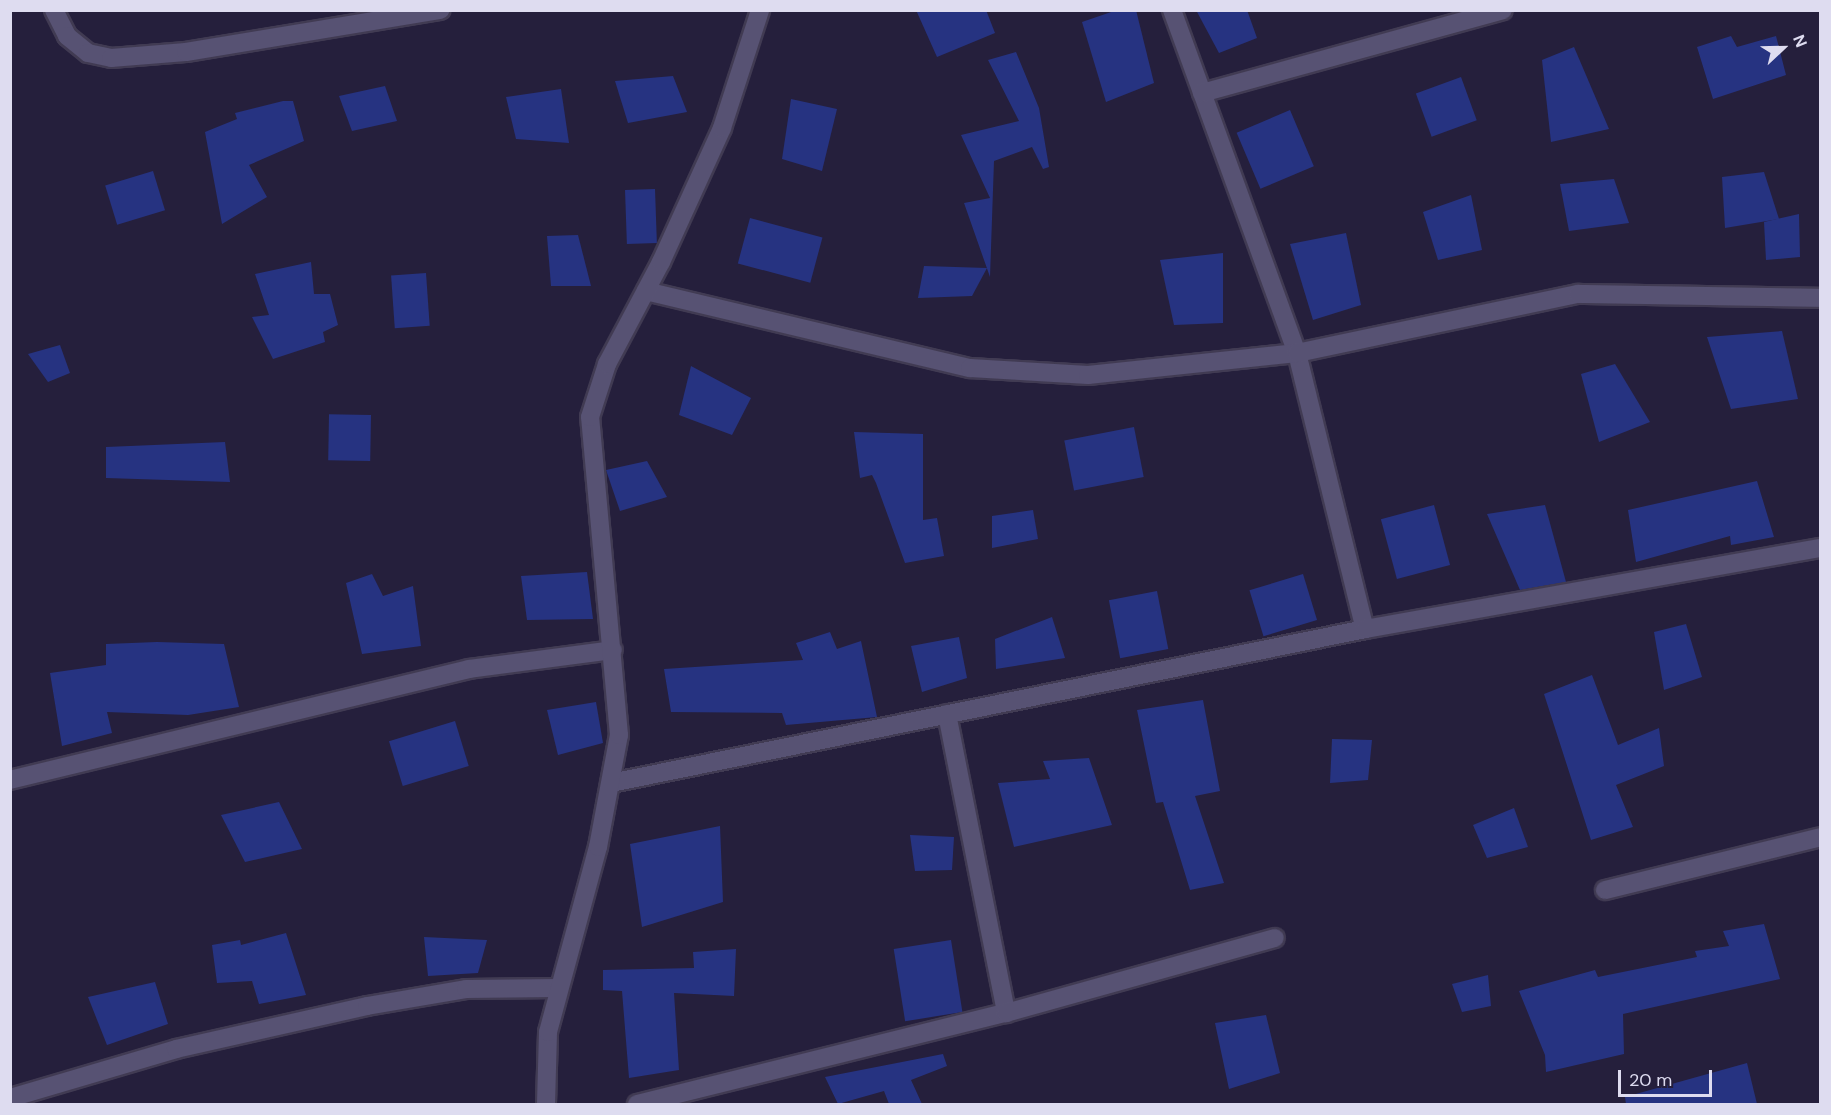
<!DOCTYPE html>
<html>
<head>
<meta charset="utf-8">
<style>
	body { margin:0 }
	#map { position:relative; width:1831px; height:1115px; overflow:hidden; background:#251f3c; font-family:"DM Sans",sans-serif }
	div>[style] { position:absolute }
	.building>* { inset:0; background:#263381; transform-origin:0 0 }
	.roads { filter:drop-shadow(2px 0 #413b53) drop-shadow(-2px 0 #413b53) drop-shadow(0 2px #413b53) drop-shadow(0 -2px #413b53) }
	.street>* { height:18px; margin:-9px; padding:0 9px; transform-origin:9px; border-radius:9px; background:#575273 }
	span { translate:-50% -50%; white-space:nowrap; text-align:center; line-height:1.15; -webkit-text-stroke:4.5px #251f3c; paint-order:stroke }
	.frame { position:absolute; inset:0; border:12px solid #dedcf0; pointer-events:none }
	.north { position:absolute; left:1753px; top:18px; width:60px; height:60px; -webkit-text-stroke:4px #251f3c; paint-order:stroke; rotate:68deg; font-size:16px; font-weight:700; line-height:24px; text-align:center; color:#dedcf0 }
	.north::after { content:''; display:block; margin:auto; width:21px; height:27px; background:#dedcf0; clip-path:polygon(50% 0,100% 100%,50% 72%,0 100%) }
	.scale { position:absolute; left:1618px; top:1070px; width:94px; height:27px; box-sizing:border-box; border:3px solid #dedcf0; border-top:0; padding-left:8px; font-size:18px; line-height:21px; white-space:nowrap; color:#dedcf0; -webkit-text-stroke:4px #251f3c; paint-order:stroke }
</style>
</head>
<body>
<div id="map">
	<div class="building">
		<div style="clip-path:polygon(916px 10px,986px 10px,995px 33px,937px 57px)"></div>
		<div style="clip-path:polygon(1117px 10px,1136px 10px,1154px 83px,1106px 102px,1082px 22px)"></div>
		<div style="clip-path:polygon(1196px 10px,1247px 10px,1257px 38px,1219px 53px)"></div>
		<div style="clip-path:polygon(1731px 36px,1737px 47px,1776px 36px,1786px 75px,1713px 99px,1697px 47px)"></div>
		<div style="clip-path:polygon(1574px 47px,1609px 129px,1551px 142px,1542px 60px)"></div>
		<div style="clip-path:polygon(1016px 52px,1039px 108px,1049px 167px,1043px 169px,1032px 147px,994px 161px,990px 277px,964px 203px,990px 198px,961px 135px,1019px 121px,988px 60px)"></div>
		<div style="clip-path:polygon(673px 76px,687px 112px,628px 123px,615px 81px)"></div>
		<div style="left:1461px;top:77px;width:46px;height:48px;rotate:70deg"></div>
		<div style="clip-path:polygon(385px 86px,397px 121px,352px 131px,339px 96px)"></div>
		<div style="clip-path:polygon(561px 89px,569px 143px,516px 139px,506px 97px)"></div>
		<div style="clip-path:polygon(791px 99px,837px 109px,822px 171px,782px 159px)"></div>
		<div style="clip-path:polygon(283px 101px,293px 101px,304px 141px,249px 165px,267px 197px,222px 224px,205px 132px,237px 119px,235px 113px)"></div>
		<div style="left:1290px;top:110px;width:61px;height:58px;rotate:67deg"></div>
		<div style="left:153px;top:171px;width:41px;height:50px;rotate:73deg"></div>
		<div style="clip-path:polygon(1764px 172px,1779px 219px,1725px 228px,1722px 177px)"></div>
		<div style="clip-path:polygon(1614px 179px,1629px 223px,1569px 231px,1560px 184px)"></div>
		<div style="left:655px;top:189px;width:54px;height:30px;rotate:88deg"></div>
		<div style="clip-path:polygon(1471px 195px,1482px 250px,1438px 260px,1423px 212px)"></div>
		<div style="clip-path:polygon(1799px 214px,1800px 257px,1766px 260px,1764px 222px)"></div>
		<div style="left:750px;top:218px;width:75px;height:47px;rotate:15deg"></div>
		<div style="clip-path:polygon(1346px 233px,1361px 305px,1313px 320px,1290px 244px)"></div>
		<div style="clip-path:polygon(578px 235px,591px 286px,551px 286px,547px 236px)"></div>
		<div style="clip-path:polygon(1223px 253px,1223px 323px,1174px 325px,1160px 260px)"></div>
		<div style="clip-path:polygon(311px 262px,314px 294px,330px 294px,338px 325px,323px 332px,325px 342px,273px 359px,252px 317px,269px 315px,255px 274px)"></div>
		<div style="clip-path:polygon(924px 266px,987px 268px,972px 296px,918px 298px)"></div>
		<div style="left:426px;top:273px;width:53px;height:35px;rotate:86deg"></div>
		<div style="clip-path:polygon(1782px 331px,1798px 399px,1731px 409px,1707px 337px)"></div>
		<div style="clip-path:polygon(60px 345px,70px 373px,48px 382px,28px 354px)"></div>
		<div style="clip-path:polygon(1615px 364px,1650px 422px,1599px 442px,1581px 374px)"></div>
		<div style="clip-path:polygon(691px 366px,751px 398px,732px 435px,679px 415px)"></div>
		<div style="left:371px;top:415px;width:46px;height:42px;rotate:91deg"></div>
		<div style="left:1134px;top:427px;width:51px;height:71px;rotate:79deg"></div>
		<div style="clip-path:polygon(854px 432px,923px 434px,923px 520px,937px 518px,944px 556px,905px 563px,876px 483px,872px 475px,860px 478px)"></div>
		<div style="clip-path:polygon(225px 442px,230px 482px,106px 478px,106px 447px)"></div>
		<div style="clip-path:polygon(647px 461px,667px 497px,620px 511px,606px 470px)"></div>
		<div style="clip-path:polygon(1757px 481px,1774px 537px,1731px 545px,1730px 536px,1636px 562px,1628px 510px)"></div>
		<div style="left:1434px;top:505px;width:62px;height:55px;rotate:75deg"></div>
		<div style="clip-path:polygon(1545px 505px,1566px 582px,1520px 590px,1487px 514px)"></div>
		<div style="clip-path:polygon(1033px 510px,1038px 539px,992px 548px,992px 516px)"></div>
		<div style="clip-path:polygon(587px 572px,593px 619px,527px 620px,521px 576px)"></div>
		<div style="clip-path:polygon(372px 574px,383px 596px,413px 586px,421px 646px,362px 654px,346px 583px)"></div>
		<div style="left:1303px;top:574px;width:48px;height:56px;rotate:73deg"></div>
		<div style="left:1157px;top:591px;width:59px;height:49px;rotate:79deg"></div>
		<div style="clip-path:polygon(1052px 617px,1065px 658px,996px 669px,995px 639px)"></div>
		<div style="clip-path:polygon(1686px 624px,1702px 677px,1664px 690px,1654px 632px)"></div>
		<div style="clip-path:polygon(830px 632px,837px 649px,861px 641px,877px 717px,786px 725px,782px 713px,671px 712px,664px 669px,803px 660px,796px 643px)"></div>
		<div style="clip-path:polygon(959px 637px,967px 678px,922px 692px,911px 646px)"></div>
		<div style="clip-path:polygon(157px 642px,224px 644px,239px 707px,188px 715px,107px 712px,112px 733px,62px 746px,50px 673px,106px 665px,106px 644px)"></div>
		<div style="clip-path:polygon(1592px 675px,1618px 745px,1659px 728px,1664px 766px,1616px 785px,1633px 827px,1591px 840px,1544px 694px)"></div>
		<div style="clip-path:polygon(1203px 700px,1220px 791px,1195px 796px,1224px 883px,1190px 890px,1163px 802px,1156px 803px,1137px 710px)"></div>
		<div style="clip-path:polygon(596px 702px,603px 743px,558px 755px,547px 710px)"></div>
		<div style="left:455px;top:721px;width:47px;height:69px;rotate:73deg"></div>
		<div style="clip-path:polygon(1332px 739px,1372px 740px,1368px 780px,1330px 783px)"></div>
		<div style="clip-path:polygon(1089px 758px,1112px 825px,1014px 847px,998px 783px,1050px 779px,1043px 761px)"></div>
		<div style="clip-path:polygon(279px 802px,302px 849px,245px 862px,221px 815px)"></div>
		<div style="clip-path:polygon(1514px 808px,1528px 847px,1487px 858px,1473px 825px)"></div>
		<div style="clip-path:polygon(720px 826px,723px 902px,642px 927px,630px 844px)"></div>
		<div style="clip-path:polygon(910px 835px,954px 837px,952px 870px,915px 871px)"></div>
		<div style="clip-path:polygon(1764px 924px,1780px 979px,1623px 1014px,1624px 1054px,1546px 1072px,1545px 1055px,1519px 991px,1595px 970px,1598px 977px,1697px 957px,1695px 951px,1729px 946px,1723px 931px)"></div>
		<div style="clip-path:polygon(286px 933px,306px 995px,259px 1004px,252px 981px,217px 983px,212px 945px,240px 940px,241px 945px)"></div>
		<div style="clip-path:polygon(424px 937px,487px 940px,478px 973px,428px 976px)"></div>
		<div style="left:951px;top:940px;width:73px;height:58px;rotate:81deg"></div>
		<div style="clip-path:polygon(736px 949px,734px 996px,674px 993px,679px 1070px,629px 1078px,622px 991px,603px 990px,603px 970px,694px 968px,693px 952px)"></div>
		<div style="clip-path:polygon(1488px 975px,1491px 1006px,1462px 1012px,1452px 984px)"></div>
		<div style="clip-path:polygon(155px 982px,168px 1024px,107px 1045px,88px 997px)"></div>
		<div style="clip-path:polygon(1266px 1015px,1280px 1073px,1229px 1089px,1215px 1023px)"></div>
		<div style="clip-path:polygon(943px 1054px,947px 1066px,911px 1080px,922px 1104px,889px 1104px,884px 1091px,838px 1104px,825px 1077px)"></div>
		<div style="clip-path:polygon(1747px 1063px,1757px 1104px,1626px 1104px,1625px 1097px)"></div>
	</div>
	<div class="roads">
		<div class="street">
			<div style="left:54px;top:10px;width:29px;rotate:63deg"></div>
			<div style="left:67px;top:36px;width:27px;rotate:39deg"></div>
			<div style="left:88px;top:53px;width:24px;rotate:12deg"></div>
			<div style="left:111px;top:58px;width:75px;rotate:-4.6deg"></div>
			<div style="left:186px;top:52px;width:258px;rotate:-9.4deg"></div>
			<div style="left:1172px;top:10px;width:365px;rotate:70deg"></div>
			<div style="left:1297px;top:353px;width:284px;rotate:76.2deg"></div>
			<div style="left:1202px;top:93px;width:312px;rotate:-15.4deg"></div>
			<div style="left:646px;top:291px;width:333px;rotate:13.4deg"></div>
			<div style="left:970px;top:368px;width:118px;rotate:3.4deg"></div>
			<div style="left:1088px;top:375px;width:210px;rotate:-6deg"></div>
			<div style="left:1297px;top:353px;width:287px;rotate:-11.9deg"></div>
			<div style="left:1578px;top:294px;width:242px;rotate:0.9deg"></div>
			<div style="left:947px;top:714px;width:305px;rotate:78.8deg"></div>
			<div style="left:10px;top:780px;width:472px;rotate:-13.6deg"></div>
			<div style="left:469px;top:669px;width:145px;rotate:-7.5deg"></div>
			<div style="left:611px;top:783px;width:770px;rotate:-11.54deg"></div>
			<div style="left:1365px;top:629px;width:462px;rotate:-10.1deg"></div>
			<div style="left:1605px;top:890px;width:221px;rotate:-13.8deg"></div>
			<div style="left:10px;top:1098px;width:173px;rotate:-16.4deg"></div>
			<div style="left:176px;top:1049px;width:196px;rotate:-12.7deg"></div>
			<div style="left:367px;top:1006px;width:100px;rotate:-9.7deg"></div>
			<div style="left:466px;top:989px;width:92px;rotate:-0.6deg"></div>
			<div style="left:546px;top:1104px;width:72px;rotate:-88.4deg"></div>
			<div style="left:548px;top:1032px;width:192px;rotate:-74.9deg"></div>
			<div style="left:598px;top:847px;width:114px;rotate:-79.4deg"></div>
			<div style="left:619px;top:735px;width:319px;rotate:-95.2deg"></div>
			<div style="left:590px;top:417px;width:56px;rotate:-72.2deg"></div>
			<div style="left:607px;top:364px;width:115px;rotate:-62.1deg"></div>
			<div style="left:661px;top:262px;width:147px;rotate:-65.5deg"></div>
			<div style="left:722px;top:128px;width:124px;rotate:-72.1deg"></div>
			<div style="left:637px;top:1104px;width:380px;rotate:-13.9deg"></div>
			<div style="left:1006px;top:1013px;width:279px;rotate:-15.6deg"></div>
		</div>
	</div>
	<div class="frame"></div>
	<div class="north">N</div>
	<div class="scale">20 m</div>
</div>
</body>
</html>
